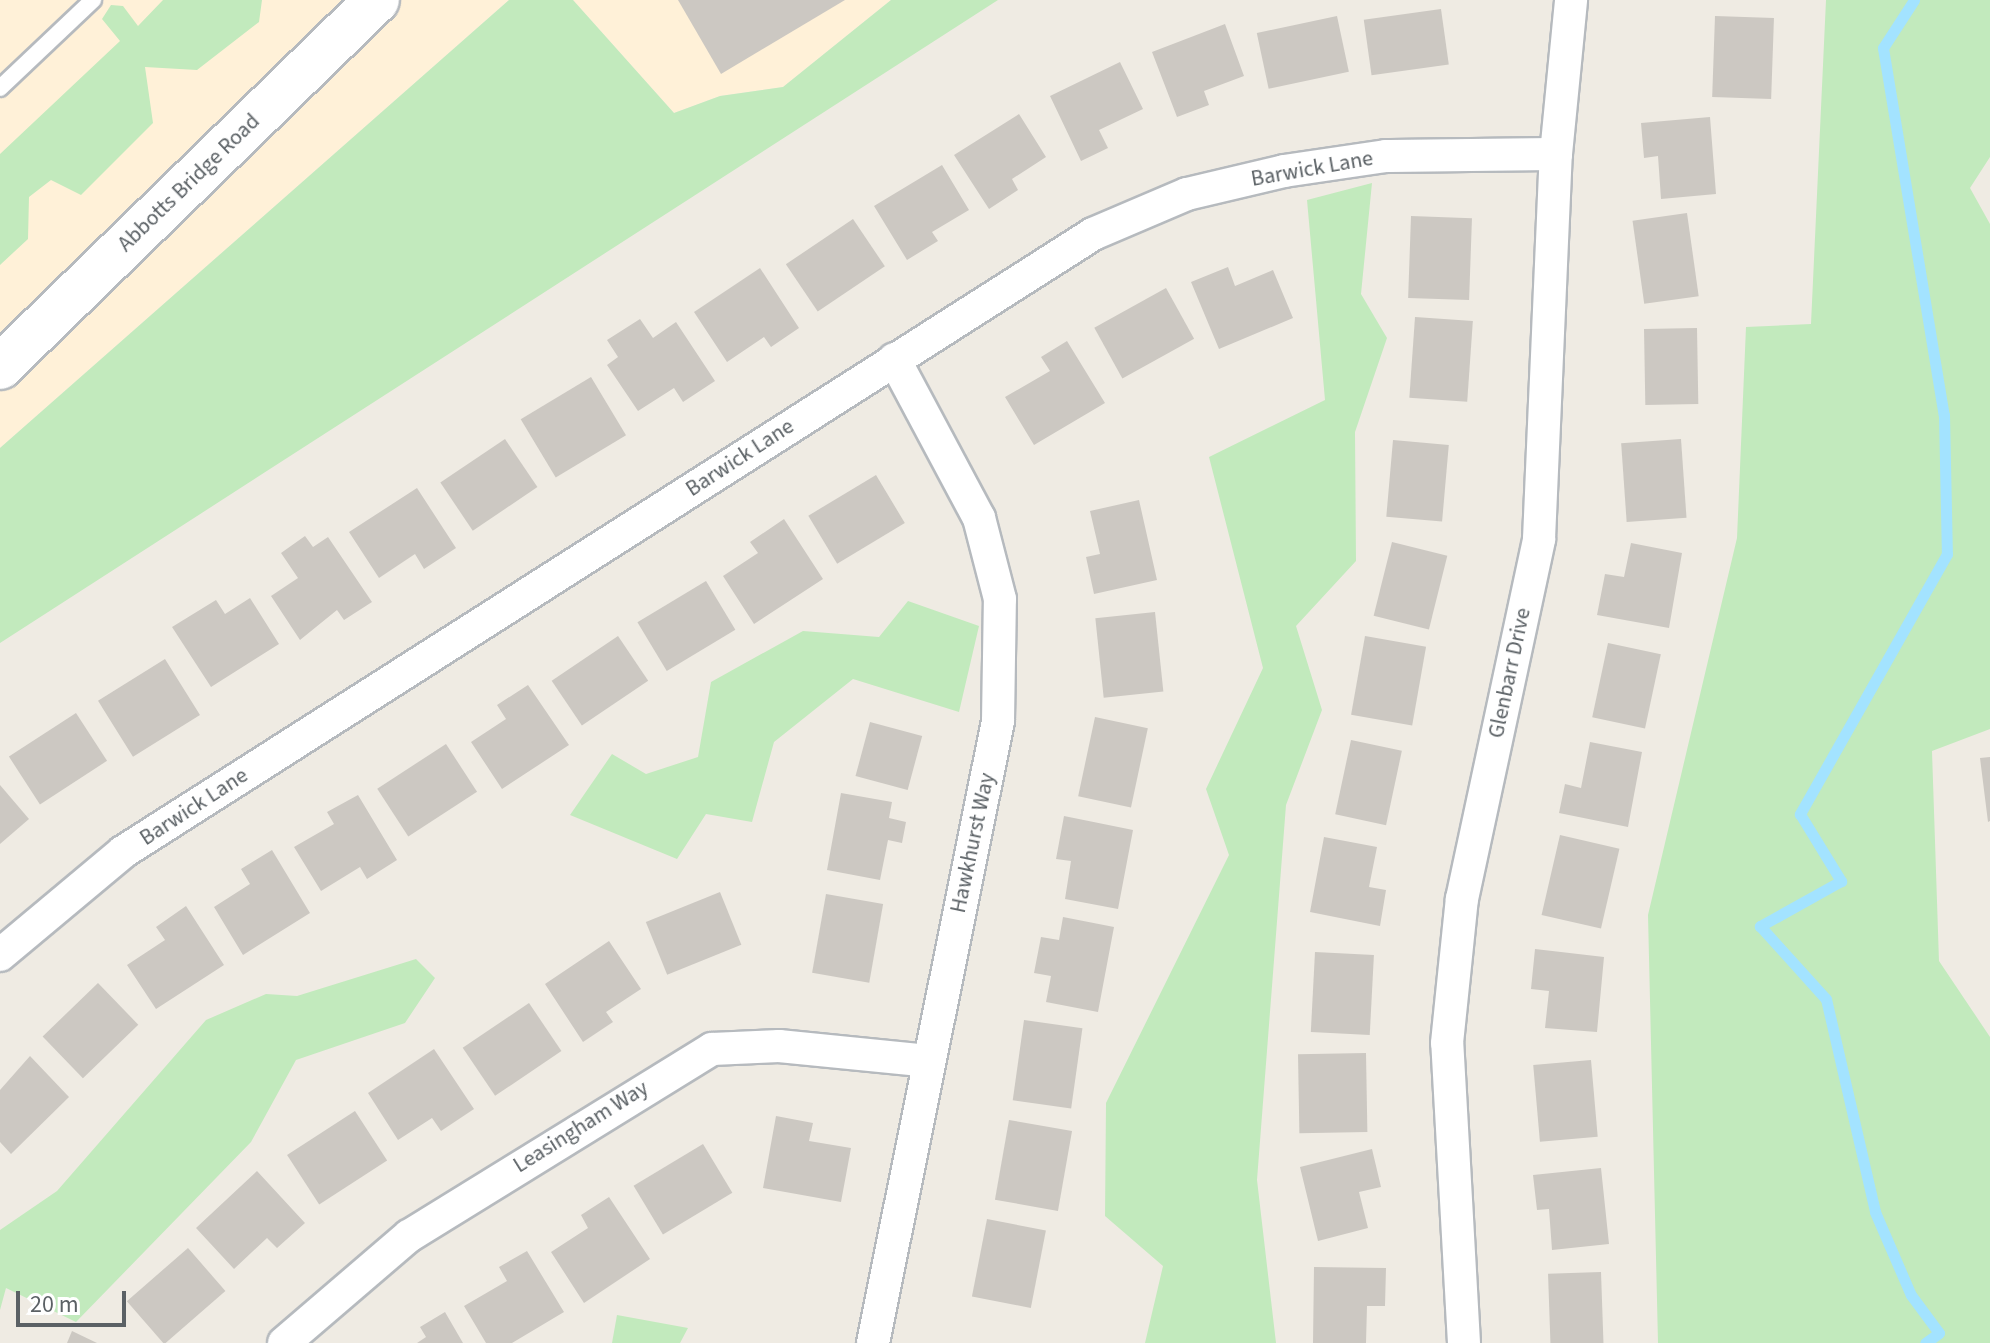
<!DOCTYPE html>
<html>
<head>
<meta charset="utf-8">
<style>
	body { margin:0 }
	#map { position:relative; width:1990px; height:1343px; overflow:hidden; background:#efebe3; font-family:"Source Sans 3",sans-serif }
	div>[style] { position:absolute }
	.commercial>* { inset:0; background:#fff1d8 }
	.green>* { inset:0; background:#c2eabd }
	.stream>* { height:11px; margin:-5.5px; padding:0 5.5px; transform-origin:5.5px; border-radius:5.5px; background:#a3e3ff }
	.building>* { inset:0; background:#ccc8c2; transform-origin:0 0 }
	.roads { filter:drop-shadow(2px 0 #b6babe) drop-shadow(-2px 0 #b6babe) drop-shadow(0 2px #b6babe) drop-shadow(0 -2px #b6babe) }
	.lane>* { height:16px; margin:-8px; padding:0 8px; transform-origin:8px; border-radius:8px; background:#fff }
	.street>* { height:32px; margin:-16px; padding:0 16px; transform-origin:16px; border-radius:16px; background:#fff }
	.secondary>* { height:44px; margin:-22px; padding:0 22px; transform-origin:22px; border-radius:22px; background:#fff }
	span { translate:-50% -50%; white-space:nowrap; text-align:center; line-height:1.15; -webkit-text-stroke:7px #fff; paint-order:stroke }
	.street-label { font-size:22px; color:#5b6165 }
	.scale { position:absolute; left:16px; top:1291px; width:110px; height:36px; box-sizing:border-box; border:4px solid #5b6165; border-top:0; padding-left:10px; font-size:24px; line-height:28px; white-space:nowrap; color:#5b6165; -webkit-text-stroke:6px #fff; paint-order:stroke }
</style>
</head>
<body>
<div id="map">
	<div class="commercial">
		<div style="clip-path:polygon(0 0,509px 0,0 448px)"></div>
		<div style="clip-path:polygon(573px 0,891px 0,783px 87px,720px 96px,674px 113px)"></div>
	</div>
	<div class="green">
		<div style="clip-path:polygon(163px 0,262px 0,259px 22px,197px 70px,145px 67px,153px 123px,81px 195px,51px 180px,29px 197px,28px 239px,0 265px,0 154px,120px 41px,102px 19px,111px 5px,123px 6px,138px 26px)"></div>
		<div style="clip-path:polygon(509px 0,573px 0,674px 113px,720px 96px,783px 87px,891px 0,998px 0,0 643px,0 448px)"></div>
		<div style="clip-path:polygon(1826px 0,1990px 0,1990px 157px,1970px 188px,1990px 224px,1990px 729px,1932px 751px,1939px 961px,1990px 1037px,1990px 1343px,1658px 1343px,1648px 915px,1737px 538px,1746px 327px,1811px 324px)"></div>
		<div style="clip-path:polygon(1372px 183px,1361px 294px,1387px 338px,1355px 432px,1356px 561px,1296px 626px,1322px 710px,1286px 805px,1257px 1180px,1276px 1343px,1145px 1343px,1163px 1266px,1105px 1216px,1106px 1103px,1229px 855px,1206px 789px,1263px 668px,1209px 457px,1325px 400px,1307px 200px)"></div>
		<div style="clip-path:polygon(908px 601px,979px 626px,959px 712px,853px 679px,774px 742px,752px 822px,706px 814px,677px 859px,570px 815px,612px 754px,646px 774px,698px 757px,711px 682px,803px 631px,879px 637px)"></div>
		<div style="clip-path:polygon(416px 959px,435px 978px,405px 1023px,296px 1060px,251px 1142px,76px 1322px,6px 1288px,0 1310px,0 1230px,57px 1191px,206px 1020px,266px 994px,297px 996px)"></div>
		<div style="clip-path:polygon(617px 1315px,688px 1328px,680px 1343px,612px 1343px)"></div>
	</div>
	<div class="stream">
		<div style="left:1914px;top:0;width:57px;rotate:122.9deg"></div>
		<div style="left:1883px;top:48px;width:372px;rotate:80.6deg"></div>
		<div style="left:1944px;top:415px;width:139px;rotate:88.8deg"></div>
		<div style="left:1947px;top:554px;width:299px;rotate:119.5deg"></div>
		<div style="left:1800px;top:814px;width:79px;rotate:58.5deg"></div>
		<div style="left:1841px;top:881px;width:93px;rotate:150.9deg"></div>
		<div style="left:1760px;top:926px;width:98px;rotate:47.9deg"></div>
		<div style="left:1826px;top:999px;width:219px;rotate:77deg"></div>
		<div style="left:1875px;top:1212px;width:90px;rotate:66.6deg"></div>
		<div style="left:1911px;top:1295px;width:47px;rotate:53.6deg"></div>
		<div style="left:1939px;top:1333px;width:17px;rotate:144deg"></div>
	</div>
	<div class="building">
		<div style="clip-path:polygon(678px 0,845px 0,721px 74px)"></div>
		<div style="left:1441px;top:9px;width:56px;height:78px;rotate:82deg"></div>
		<div style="left:1337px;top:16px;width:57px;height:82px;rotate:78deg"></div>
		<div style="left:1715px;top:16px;width:59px;height:81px;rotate:2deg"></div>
		<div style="clip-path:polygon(1225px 24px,1244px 76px,1204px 91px,1209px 105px,1177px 117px,1152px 52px)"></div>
		<div style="clip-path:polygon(1120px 62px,1143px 109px,1099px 130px,1108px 148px,1081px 161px,1050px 96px)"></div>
		<div style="clip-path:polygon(1019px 114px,1046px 157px,1012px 179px,1018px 190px,989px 209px,954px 155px)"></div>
		<div style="clip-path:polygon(1710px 117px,1716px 194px,1661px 199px,1658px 156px,1644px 158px,1641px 123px)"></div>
		<div style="clip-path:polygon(942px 165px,969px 210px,932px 232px,938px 241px,907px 260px,874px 206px)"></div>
		<div style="left:1687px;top:213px;width:84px;height:55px;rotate:82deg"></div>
		<div style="left:1411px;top:216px;width:61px;height:82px;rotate:2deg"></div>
		<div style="left:853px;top:219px;width:57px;height:81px;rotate:56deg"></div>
		<div style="clip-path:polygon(1228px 267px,1235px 286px,1273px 270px,1293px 318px,1219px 349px,1191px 282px)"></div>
		<div style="clip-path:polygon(760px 268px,799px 328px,771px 347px,764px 337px,727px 362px,694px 312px)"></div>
		<div style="left:1166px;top:288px;width:58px;height:82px;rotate:61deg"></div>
		<div style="left:1415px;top:317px;width:58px;height:81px;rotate:4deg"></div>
		<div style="clip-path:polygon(640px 319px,653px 338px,676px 322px,715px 381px,683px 402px,674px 388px,638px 411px,607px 365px,618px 357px,607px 340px)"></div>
		<div style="left:1697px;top:328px;width:76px;height:53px;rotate:89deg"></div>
		<div style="clip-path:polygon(1067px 341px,1105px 403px,1034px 445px,1005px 397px,1050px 371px,1041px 357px)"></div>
		<div style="left:591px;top:377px;width:68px;height:82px;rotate:59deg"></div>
		<div style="left:505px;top:439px;width:58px;height:78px;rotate:56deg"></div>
		<div style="left:1681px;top:439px;width:79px;height:60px;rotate:86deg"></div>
		<div style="left:1393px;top:440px;width:56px;height:77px;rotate:5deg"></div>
		<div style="left:876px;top:475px;width:56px;height:79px;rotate:59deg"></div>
		<div style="clip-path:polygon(417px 488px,456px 548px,424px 569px,415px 554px,379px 578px,349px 532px)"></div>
		<div style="clip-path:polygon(1139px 500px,1157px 580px,1094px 594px,1086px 557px,1100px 554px,1090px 511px)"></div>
		<div style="clip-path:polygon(784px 519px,823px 579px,754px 624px,723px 576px,758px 553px,750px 542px)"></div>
		<div style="clip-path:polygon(305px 536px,313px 547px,328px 537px,372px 602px,344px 620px,337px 610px,300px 640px,271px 596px,298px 578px,281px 553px)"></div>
		<div style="left:1392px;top:542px;width:57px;height:76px;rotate:14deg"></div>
		<div style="clip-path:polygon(1631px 543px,1682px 553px,1669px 628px,1597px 615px,1605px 574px,1624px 577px)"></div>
		<div style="left:706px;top:581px;width:57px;height:80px;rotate:59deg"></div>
		<div style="clip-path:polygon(250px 598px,279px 644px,211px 687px,172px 627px,216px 600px,225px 614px)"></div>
		<div style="left:1155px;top:612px;width:80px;height:60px;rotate:84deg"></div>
		<div style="left:618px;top:636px;width:54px;height:80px;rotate:56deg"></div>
		<div style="left:1365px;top:636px;width:62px;height:80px;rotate:10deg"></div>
		<div style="left:1608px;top:643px;width:54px;height:76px;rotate:12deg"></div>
		<div style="left:165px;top:659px;width:66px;height:79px;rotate:58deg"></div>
		<div style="clip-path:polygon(528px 685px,569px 745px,502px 789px,471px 742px,506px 719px,497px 705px)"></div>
		<div style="left:76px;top:713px;width:57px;height:80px;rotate:57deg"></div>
		<div style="left:1095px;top:717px;width:54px;height:81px;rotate:12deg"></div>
		<div style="left:870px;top:722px;width:54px;height:56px;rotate:15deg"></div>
		<div style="left:1351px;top:740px;width:52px;height:76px;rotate:12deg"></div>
		<div style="clip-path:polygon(1590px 742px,1642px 752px,1628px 827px,1559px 813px,1565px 784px,1581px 788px)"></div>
		<div style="left:446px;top:744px;width:57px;height:82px;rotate:57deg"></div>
		<div style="clip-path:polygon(1990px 757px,1990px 821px,1988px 822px,1980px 758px)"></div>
		<div style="clip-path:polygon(0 785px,29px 819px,0 844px)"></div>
		<div style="clip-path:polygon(841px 793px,892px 802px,889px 818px,906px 822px,902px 843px,888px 840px,880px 880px,827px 870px)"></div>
		<div style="clip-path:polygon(358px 795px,397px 860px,367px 879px,360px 867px,321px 891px,294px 847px,334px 824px,327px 812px)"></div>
		<div style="clip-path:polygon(1064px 816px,1133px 830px,1118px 909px,1065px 899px,1071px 861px,1056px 859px)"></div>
		<div style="left:1560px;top:835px;width:61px;height:82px;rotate:13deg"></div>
		<div style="clip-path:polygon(1324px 837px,1377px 847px,1369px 887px,1386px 890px,1380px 926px,1310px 912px)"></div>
		<div style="clip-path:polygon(272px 850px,310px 913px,243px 955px,214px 907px,250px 884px,241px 869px)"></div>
		<div style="left:720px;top:892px;width:57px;height:80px;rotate:68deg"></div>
		<div style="left:826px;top:894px;width:58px;height:80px;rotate:10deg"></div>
		<div style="clip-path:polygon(186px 906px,224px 965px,156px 1009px,127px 965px,165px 940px,156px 927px)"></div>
		<div style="clip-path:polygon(1063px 917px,1114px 927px,1098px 1012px,1046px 1002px,1051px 976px,1034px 973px,1041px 937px,1059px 940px)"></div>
		<div style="clip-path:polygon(609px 941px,641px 989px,606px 1012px,613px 1022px,583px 1042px,545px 984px)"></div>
		<div style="clip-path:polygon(1535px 949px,1604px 957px,1597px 1032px,1545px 1028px,1549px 991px,1531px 989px)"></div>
		<div style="left:1315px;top:952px;width:59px;height:80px;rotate:3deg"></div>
		<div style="left:98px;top:983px;width:58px;height:77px;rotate:46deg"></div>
		<div style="left:529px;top:1003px;width:58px;height:80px;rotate:56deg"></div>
		<div style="left:1024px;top:1020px;width:59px;height:81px;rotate:8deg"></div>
		<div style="clip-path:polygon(434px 1049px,474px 1109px,441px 1131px,432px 1118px,398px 1140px,368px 1093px)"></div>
		<div style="left:1366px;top:1053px;width:79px;height:68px;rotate:89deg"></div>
		<div style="clip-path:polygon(30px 1056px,69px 1097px,11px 1154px,0 1142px,0 1090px)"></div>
		<div style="left:1591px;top:1060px;width:77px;height:58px;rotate:85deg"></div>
		<div style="left:355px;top:1111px;width:59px;height:81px;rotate:57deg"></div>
		<div style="clip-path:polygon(776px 1116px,813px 1123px,809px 1141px,851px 1148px,841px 1202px,763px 1188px)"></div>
		<div style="left:1009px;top:1120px;width:64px;height:81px;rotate:10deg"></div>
		<div style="left:703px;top:1144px;width:57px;height:81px;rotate:59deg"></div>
		<div style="clip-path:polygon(1372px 1149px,1381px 1187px,1359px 1192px,1368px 1228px,1318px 1241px,1300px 1167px)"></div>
		<div style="clip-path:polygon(1601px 1168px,1609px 1244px,1552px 1250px,1549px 1209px,1537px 1210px,1533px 1175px)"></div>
		<div style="clip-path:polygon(257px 1171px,305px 1223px,277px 1248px,267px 1238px,234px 1269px,196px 1228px)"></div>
		<div style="clip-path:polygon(609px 1197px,650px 1259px,584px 1303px,551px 1252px,588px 1228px,581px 1215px)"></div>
		<div style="left:987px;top:1219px;width:60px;height:79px;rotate:11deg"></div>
		<div style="left:188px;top:1248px;width:57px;height:81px;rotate:49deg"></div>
		<div style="clip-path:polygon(527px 1251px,564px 1312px,512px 1343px,486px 1343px,464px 1306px,507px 1281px,499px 1267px)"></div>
		<div style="clip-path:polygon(1314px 1267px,1386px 1268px,1385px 1306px,1367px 1306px,1366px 1343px,1313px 1343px)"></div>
		<div style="left:1601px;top:1272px;width:71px;height:53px;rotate:88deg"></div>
		<div style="clip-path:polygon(445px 1312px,463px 1343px,417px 1343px,426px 1337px,420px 1327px)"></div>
		<div style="clip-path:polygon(72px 1331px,97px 1343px,67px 1343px)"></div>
	</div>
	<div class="roads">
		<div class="lane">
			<div style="left:0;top:88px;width:128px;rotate:-43.4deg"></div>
		</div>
		<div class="street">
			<div style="left:0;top:955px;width:160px;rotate:-39.9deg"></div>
			<div style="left:123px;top:852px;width:1150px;rotate:-32.5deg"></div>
			<div style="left:1093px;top:234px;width:102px;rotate:-23.1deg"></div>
			<div style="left:1187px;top:194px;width:100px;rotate:-13.3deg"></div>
			<div style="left:1284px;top:171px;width:103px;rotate:-8.4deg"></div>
			<div style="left:1386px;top:156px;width:170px;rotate:-0.7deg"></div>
			<div style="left:284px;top:1343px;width:165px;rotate:-40.6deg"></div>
			<div style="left:409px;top:1236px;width:356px;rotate:-31.7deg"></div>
			<div style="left:712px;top:1049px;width:67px;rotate:-2.6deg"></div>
			<div style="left:779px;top:1046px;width:150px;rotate:5.7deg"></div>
			<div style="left:873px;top:1343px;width:634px;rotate:-78.64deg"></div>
			<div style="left:998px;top:721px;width:122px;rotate:-89.1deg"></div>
			<div style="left:1000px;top:599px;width:84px;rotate:-104.5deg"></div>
			<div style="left:979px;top:518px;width:180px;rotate:-118.1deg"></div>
			<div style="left:1464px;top:1343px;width:300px;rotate:-93.2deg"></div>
			<div style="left:1447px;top:1043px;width:145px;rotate:-84.1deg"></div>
			<div style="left:1462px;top:899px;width:368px;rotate:-77.9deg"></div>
			<div style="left:1539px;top:539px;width:385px;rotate:-87.5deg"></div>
			<div style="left:1556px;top:154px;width:155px;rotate:-84.4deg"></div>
		</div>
		<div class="secondary">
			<div style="left:0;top:367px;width:526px;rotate:-44.23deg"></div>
		</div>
	</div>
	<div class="street-label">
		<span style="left:1312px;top:169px;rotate:-10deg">Barwick Lane</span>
		<span style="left:189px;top:183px;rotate:-44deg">Abbotts Bridge Road</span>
		<span style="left:740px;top:458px;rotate:-33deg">Barwick Lane</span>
		<span style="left:1510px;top:673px;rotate:-78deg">Glenbarr Drive</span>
		<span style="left:194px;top:807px;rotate:-33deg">Barwick Lane</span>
		<span style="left:973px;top:843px;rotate:-78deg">Hawkhurst Way</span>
		<span style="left:581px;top:1127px;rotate:-32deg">Leasingham Way</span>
	</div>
	<div class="scale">20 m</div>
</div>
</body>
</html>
